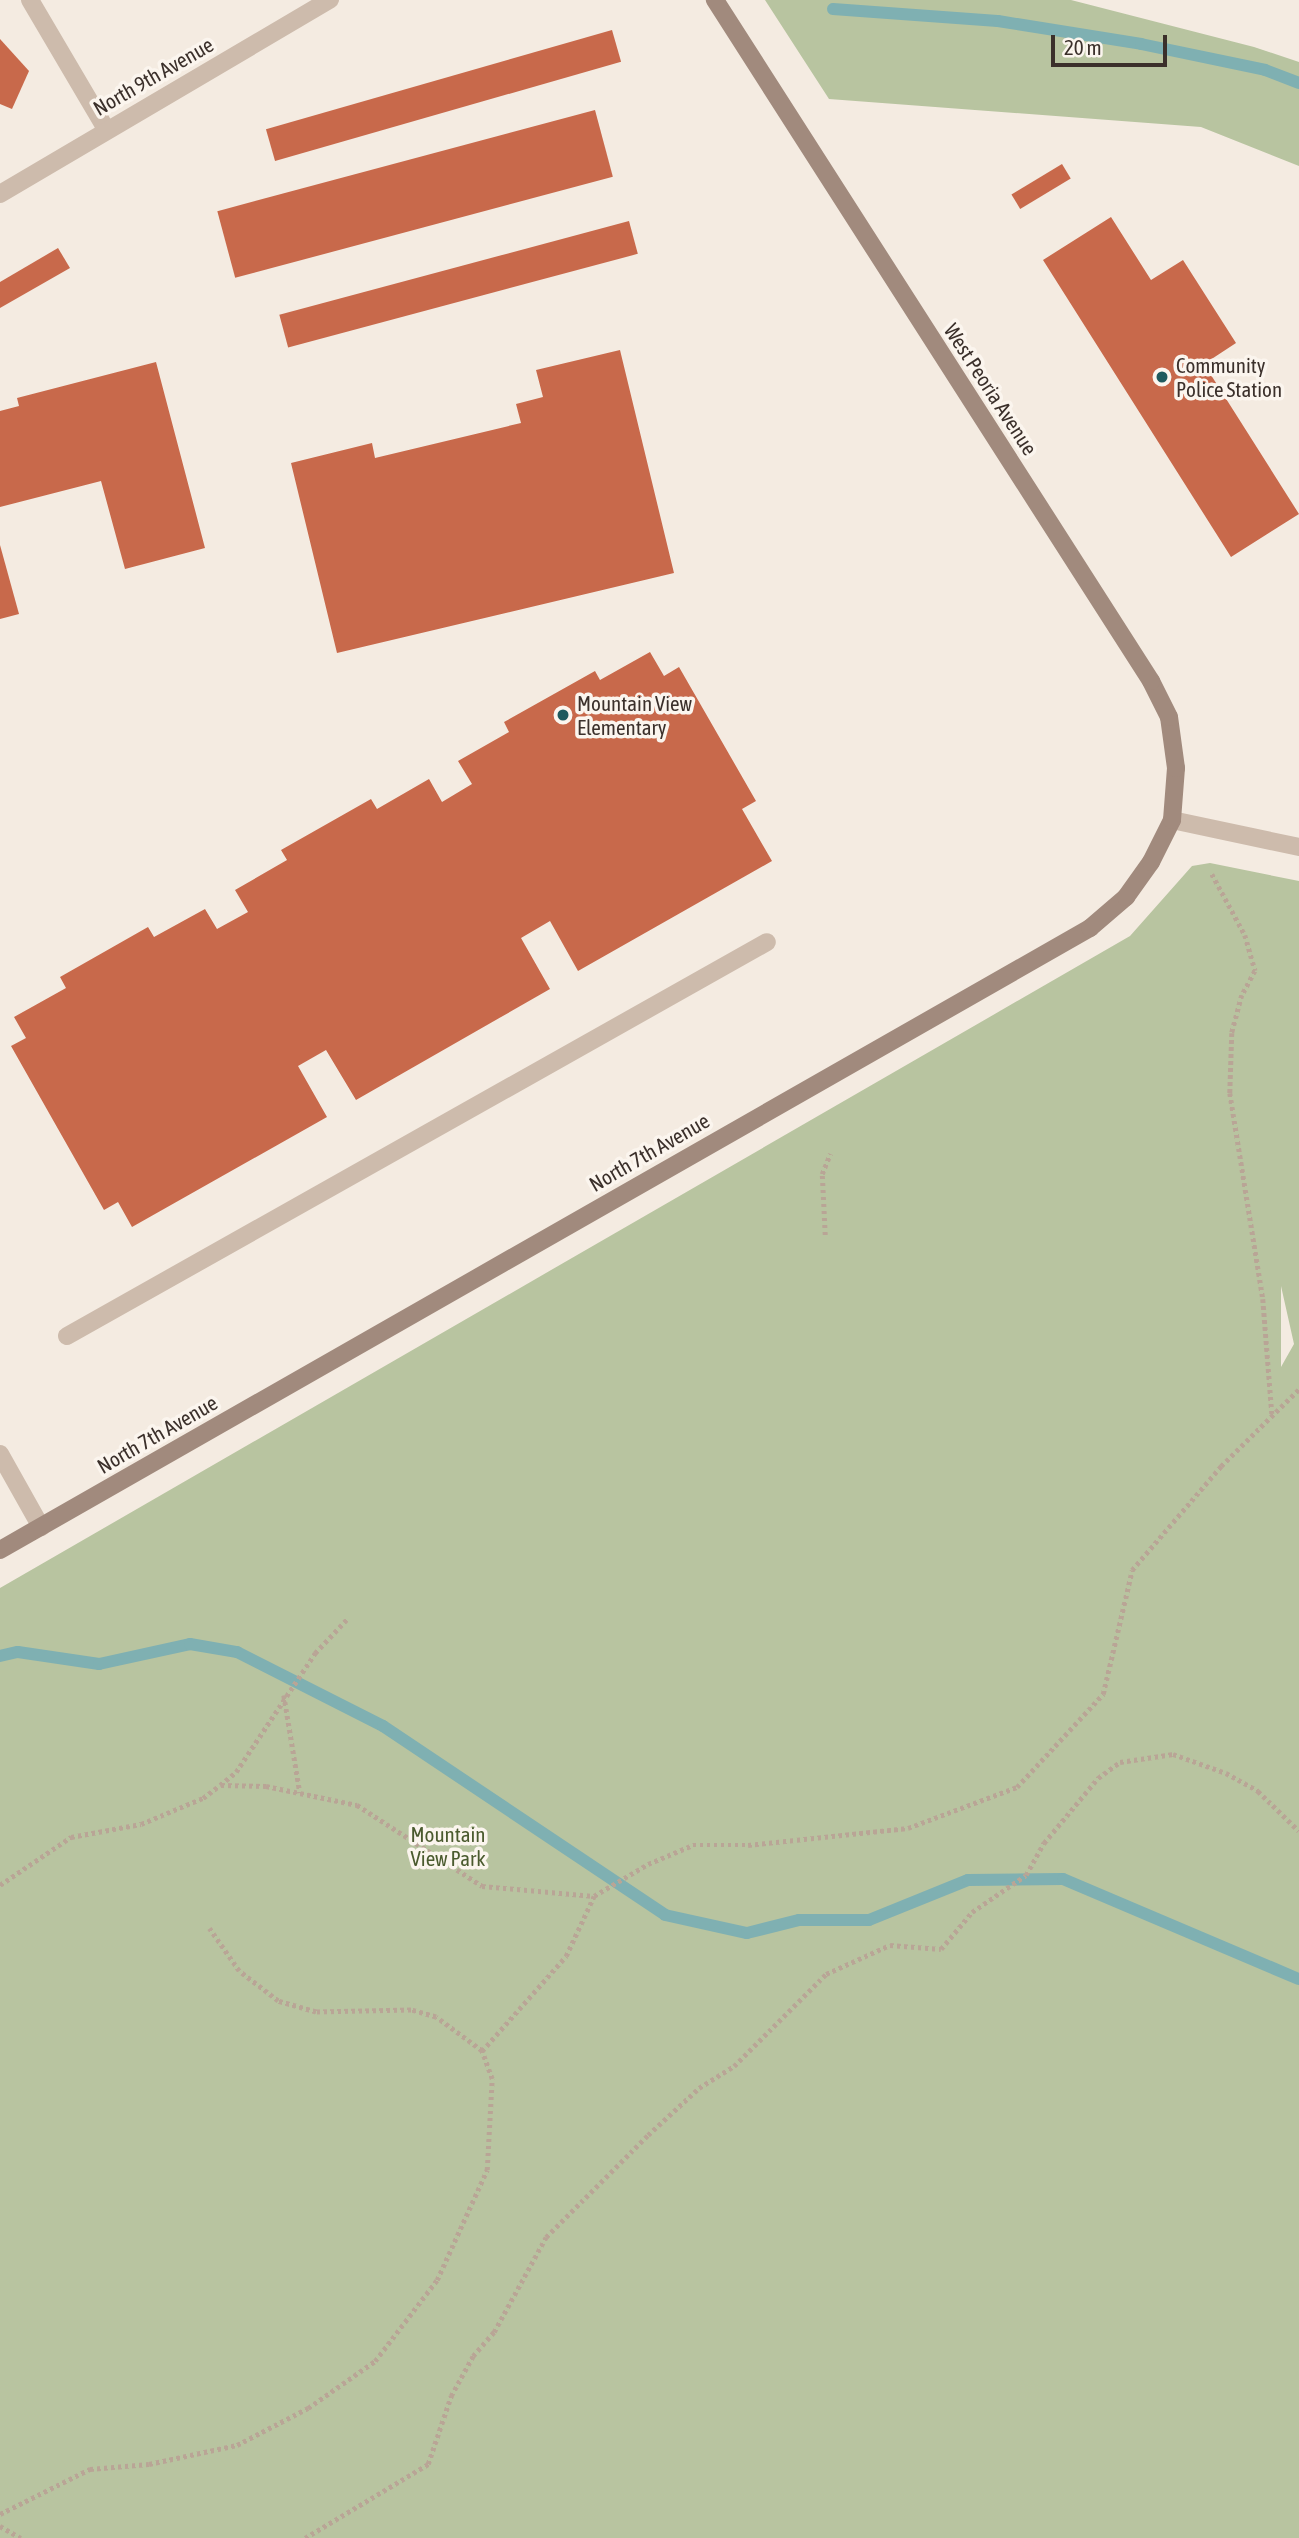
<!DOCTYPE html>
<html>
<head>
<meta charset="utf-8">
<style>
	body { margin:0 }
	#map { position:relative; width:1299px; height:2538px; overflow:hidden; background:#f4ebe1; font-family:"Asap Condensed",sans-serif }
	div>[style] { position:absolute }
	.green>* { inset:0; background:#b8c4a0 }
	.stream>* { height:12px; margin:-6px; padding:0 6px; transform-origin:6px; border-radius:6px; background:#7fb0b2 }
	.building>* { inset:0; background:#c8694b; transform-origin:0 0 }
	.path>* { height:4.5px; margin-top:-2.25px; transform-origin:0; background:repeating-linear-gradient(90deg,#b9a596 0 3.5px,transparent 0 7px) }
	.lane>* { height:18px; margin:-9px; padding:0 9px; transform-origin:9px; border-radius:9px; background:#cdbbac }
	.street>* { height:18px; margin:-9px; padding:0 9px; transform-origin:9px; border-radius:9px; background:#cdbbac }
	.secondary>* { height:18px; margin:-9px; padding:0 9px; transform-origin:9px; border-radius:9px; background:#a18a7d }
	.dots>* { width:19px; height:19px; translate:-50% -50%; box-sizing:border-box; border:4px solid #fbf5ee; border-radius:50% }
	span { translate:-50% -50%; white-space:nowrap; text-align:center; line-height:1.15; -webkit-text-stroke:7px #fbf5ee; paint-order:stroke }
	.street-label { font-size:21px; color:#3b302b }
	.poi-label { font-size:21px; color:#3b302b }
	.left { translate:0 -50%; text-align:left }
	.park-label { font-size:21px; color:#4a5a2e }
	.scale { position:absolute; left:1051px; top:35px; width:116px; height:32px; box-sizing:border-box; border:4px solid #3b302b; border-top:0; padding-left:9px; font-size:21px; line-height:24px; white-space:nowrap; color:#3b302b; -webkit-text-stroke:5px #fbf5ee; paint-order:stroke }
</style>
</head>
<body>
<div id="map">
	<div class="green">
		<div style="clip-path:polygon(765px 0,1071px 0,1254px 47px,1299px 62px,1299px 166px,1201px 127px,829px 99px)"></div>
		<div style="clip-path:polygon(evenodd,1210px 863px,1299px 881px,1299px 2538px,0 2538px,0 1588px,1130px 936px,1192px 866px,1210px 863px,1281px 1286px,1294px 1344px,1281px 1367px,1281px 1286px)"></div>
	</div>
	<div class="stream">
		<div style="left:833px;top:9px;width:165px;rotate:4.2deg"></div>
		<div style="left:998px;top:21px;width:145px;rotate:9.1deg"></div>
		<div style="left:1141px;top:44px;width:127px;rotate:11.8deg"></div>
		<div style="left:1265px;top:70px;width:36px;rotate:21deg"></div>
		<div style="left:0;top:1656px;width:18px;rotate:-13deg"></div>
		<div style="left:18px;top:1652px;width:82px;rotate:8.4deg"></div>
		<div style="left:99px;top:1664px;width:93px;rotate:-12.4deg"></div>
		<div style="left:190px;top:1644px;width:48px;rotate:9.7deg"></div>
		<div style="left:237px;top:1652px;width:164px;rotate:26.9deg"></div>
		<div style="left:383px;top:1726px;width:339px;rotate:33.8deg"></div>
		<div style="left:665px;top:1915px;width:84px;rotate:12.4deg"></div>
		<div style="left:747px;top:1933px;width:54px;rotate:-14deg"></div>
		<div style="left:799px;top:1920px;width:70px"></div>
		<div style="left:869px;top:1920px;width:107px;rotate:-22deg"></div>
		<div style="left:968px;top:1880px;width:95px;rotate:-0.6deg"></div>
		<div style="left:1063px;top:1879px;width:256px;rotate:23deg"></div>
	</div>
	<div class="building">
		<div style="left:612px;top:30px;width:33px;height:360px;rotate:74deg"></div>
		<div style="clip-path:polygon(0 39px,29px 71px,12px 109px,0 104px)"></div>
		<div style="left:595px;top:110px;width:69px;height:391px;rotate:75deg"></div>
		<div style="left:1062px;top:164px;width:17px;height:59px;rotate:59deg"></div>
		<div style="clip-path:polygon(1111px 217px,1151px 280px,1183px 260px,1236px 343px,1204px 364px,1299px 514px,1231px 557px,1043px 260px)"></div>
		<div style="left:629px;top:221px;width:34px;height:362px;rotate:75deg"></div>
		<div style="clip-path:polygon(58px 248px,70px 268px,0 308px,0 282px)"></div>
		<div style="clip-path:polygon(620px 350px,674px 573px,337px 653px,291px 463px,372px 443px,375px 458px,521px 423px,516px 404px,543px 397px,536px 370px)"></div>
		<div style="clip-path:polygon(156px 362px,205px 548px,125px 569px,101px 481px,0 507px,0 411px,19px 406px,17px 398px)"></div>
		<div style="clip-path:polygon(0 545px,19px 614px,0 619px)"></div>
		<div style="clip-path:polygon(650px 652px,664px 676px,679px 667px,756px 801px,742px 809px,772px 861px,578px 971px,550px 921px,521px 938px,550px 989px,356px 1100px,326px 1050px,298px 1066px,327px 1117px,132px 1227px,118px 1202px,104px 1210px,11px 1046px,26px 1038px,14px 1017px,66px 988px,60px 977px,148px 927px,154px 937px,205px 909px,217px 929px,248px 912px,235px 890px,287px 860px,281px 850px,371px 799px,377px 809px,429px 779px,442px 802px,472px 784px,458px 761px,509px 732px,504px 722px,595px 671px,600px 680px)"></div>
	</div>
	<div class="path">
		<div style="left:1212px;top:874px;width:69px;rotate:61.6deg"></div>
		<div style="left:1245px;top:935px;width:37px;rotate:74deg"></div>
		<div style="left:1255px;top:971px;width:27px;rotate:118deg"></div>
		<div style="left:1242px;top:995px;width:39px;rotate:105deg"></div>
		<div style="left:1232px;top:1033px;width:60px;rotate:91.9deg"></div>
		<div style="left:1230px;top:1093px;width:209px;rotate:80.9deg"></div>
		<div style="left:1263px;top:1299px;width:115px;rotate:85.5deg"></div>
		<div style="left:825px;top:1235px;width:61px;rotate:-92.8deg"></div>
		<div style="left:822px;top:1174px;width:22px;rotate:-68deg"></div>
		<div style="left:284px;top:1695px;width:99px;rotate:80.7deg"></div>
		<div style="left:221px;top:1785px;width:45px;rotate:1.3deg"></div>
		<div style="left:266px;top:1786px;width:93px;rotate:11.8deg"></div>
		<div style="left:357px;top:1805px;width:149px;rotate:32.9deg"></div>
		<div style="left:482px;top:1886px;width:112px;rotate:5.1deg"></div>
		<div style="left:0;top:1885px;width:86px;rotate:-34.1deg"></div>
		<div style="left:71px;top:1837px;width:71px;rotate:-10.5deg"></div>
		<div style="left:141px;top:1824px;width:67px;rotate:-22.8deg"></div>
		<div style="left:203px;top:1798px;width:21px;rotate:-37deg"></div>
		<div style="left:220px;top:1785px;width:21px;rotate:-39deg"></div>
		<div style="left:236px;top:1772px;width:143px;rotate:-56.4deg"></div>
		<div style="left:315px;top:1653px;width:48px;rotate:-46.7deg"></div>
		<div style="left:482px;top:2051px;width:127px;rotate:-48.5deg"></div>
		<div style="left:566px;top:1956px;width:66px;rotate:-65deg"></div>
		<div style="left:594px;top:1896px;width:63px;rotate:-30.7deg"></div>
		<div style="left:648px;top:1864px;width:49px;rotate:-22.9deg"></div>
		<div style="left:693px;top:1845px;width:55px"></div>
		<div style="left:748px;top:1845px;width:161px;rotate:-6.1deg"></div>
		<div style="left:908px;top:1828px;width:116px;rotate:-20.6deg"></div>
		<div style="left:1017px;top:1787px;width:127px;rotate:-47.2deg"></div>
		<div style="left:1103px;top:1694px;width:127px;rotate:-76.8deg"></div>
		<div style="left:1132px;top:1570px;width:137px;rotate:-49.4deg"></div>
		<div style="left:1221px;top:1466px;width:110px;rotate:-44.6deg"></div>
		<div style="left:0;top:2514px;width:101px;rotate:-26.6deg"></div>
		<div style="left:90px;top:2469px;width:59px;rotate:-4.8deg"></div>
		<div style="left:149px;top:2464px;width:90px;rotate:-12.2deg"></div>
		<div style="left:237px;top:2445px;width:80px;rotate:-27.5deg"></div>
		<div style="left:308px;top:2408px;width:82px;rotate:-35deg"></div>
		<div style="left:375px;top:2361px;width:102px;rotate:-52.6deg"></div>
		<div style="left:437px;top:2280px;width:121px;rotate:-65.6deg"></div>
		<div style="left:487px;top:2170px;width:91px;rotate:-86.9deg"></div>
		<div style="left:492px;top:2079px;width:30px;rotate:-110deg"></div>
		<div style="left:482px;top:2051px;width:57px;rotate:-143.5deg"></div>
		<div style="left:436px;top:2017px;width:26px;rotate:-164deg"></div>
		<div style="left:411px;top:2010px;width:95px;rotate:178.8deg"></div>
		<div style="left:316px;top:2012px;width:40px;rotate:-164deg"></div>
		<div style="left:278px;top:2001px;width:49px;rotate:-142.4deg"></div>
		<div style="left:239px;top:1971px;width:52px;rotate:-124.9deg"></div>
		<div style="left:0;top:2526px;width:24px;rotate:30deg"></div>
		<div style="left:305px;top:2538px;width:144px;rotate:-31deg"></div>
		<div style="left:428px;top:2464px;width:72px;rotate:-71.3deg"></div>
		<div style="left:451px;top:2396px;width:46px;rotate:-61.2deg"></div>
		<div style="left:473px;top:2356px;width:32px;rotate:-49deg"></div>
		<div style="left:494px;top:2332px;width:108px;rotate:-61.3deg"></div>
		<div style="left:546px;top:2237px;width:144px;rotate:-45deg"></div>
		<div style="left:648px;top:2135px;width:69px;rotate:-42.7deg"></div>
		<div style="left:699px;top:2088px;width:41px;rotate:-32.2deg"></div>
		<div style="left:734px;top:2066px;width:130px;rotate:-45deg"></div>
		<div style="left:826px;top:1974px;width:70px;rotate:-24.4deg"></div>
		<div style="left:890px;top:1945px;width:51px;rotate:4.5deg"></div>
		<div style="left:941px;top:1949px;width:48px;rotate:-50deg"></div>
		<div style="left:972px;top:1912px;width:65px;rotate:-34.4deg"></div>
		<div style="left:1026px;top:1875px;width:37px;rotate:-61deg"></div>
		<div style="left:1044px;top:1843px;width:85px;rotate:-50.3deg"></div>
		<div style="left:1098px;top:1778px;width:27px;rotate:-36deg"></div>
		<div style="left:1120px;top:1762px;width:54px;rotate:-8.6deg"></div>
		<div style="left:1173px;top:1754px;width:56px;rotate:19.7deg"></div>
		<div style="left:1226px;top:1773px;width:37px;rotate:29deg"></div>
		<div style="left:1258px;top:1791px;width:57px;rotate:44.3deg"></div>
	</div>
	<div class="lane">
		<div style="left:67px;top:1336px;width:803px;rotate:-29.37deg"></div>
	</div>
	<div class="street">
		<div style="left:30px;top:0;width:150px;rotate:59.5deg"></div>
		<div style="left:0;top:194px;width:383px;rotate:-30.5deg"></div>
		<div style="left:1172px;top:820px;width:130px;rotate:12deg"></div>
		<div style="left:0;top:1454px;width:84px;rotate:60.7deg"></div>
	</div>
	<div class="secondary">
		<div style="left:0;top:1550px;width:1255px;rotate:-29.71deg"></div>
		<div style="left:1090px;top:928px;width:48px;rotate:-40.7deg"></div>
		<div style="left:1126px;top:897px;width:43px;rotate:-54.5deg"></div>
		<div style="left:1151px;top:862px;width:47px;rotate:-63.4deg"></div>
		<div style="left:1172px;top:820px;width:52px;rotate:-85.6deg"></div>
		<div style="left:1176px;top:768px;width:51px;rotate:-97.8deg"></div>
		<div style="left:1169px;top:717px;width:40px;rotate:-116.6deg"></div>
		<div style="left:1151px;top:681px;width:809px;rotate:-122.63deg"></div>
	</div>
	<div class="dots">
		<div style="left:1162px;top:377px;background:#1f5a5e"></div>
		<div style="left:563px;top:715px;background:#1f5a5e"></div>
	</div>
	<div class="street-label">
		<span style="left:153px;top:76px;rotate:-30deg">North 9th Avenue</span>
		<span style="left:991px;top:389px;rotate:57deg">West Peoria Avenue</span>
		<span style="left:649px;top:1152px;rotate:-30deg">North 7th Avenue</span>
		<span style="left:157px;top:1434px;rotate:-30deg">North 7th Avenue</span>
	</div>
	<div class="poi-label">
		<span class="left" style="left:1176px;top:377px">Community<br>Police Station</span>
		<span class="left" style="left:577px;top:715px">Mountain View<br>Elementary</span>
	</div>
	<div class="park-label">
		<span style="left:448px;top:1846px">Mountain<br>View Park</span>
	</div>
	<div class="scale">20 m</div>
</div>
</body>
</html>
